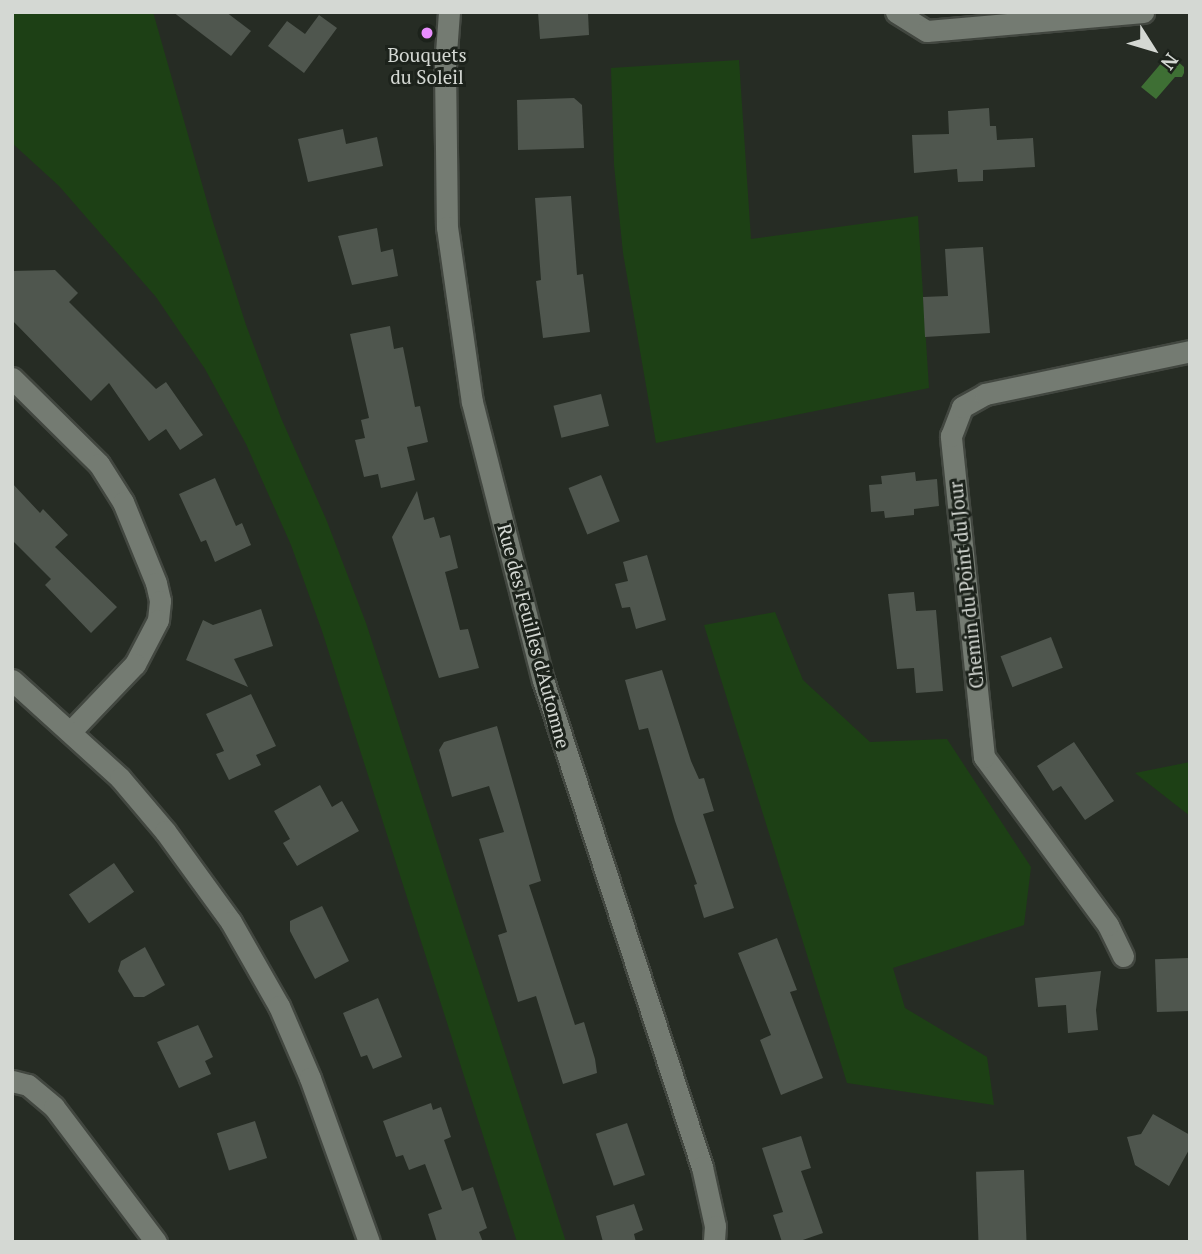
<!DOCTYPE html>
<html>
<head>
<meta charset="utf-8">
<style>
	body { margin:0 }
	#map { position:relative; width:1202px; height:1254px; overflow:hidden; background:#262c24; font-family:"PT Serif",serif }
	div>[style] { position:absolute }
	.green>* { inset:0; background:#1d4015 }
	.water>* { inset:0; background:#3e6f34 }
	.building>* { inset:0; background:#4f564e; transform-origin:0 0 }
	.roads { filter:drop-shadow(2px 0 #424740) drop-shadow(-2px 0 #424740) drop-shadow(0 2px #424740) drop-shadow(0 -2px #424740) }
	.minor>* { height:21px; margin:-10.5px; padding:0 10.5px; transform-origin:10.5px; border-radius:10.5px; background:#747b72 }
	.dots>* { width:19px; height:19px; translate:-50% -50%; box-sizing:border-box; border:4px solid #1c221b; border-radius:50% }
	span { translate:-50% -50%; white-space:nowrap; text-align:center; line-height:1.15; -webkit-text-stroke:6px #1c221b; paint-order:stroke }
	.poi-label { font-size:19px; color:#d4d8d3 }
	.street-label { font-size:19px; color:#d4d8d3 }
	.frame { position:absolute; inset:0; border:14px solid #d4d8d3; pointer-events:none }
	.north { position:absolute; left:1118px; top:14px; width:70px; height:70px; -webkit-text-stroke:5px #1c221b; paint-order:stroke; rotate:127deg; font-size:19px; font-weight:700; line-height:28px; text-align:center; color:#d4d8d3 }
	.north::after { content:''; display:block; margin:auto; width:24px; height:32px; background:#d4d8d3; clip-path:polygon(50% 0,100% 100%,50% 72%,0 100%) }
</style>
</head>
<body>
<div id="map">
	<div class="green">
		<div style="clip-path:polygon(12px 12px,153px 12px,212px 219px,246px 325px,281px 418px,326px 519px,366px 623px,566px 1242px,517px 1242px,322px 631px,291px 545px,246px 444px,205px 369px,156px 297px,59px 186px,12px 143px)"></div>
		<div style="clip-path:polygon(739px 60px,751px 239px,918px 216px,929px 388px,656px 443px,623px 253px,614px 165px,611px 68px)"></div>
		<div style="clip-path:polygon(775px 612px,803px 680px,870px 742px,947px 739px,1031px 867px,1024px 925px,893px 968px,905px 1008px,987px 1057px,994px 1105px,847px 1083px,704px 625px)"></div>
		<div style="clip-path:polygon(1190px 762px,1190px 816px,1135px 773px)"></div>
	</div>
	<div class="water">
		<div style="clip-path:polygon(1169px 54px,1184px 67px,1184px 73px,1182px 77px,1175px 77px,1156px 99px,1141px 87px)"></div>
	</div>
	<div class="building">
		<div style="clip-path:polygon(173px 12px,226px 12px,251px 31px,231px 56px)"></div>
		<div style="clip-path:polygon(538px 12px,588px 12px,589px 35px,540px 39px)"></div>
		<div style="clip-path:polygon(319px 15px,337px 28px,304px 73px,268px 46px,287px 21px,305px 34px)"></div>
		<div style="clip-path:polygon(574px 98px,582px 105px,584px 148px,518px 150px,517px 100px)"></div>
		<div style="clip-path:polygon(989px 108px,990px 126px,996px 126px,997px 140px,1033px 138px,1035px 167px,983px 170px,983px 181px,958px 182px,957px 169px,914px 173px,912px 135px,949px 134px,948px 111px)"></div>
		<div style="clip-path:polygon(343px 129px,346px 144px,377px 137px,383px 166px,308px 182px,298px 139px)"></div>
		<div style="clip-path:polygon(571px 196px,577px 275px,583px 274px,590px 332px,543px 338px,536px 281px,541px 280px,535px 198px)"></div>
		<div style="clip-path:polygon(377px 228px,381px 252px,393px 249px,398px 276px,352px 285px,338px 236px)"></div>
		<div style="clip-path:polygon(983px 247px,990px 333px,925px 337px,923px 297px,948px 296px,945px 249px)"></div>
		<div style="clip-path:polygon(55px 270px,78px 293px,69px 302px,156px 389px,166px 382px,203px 435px,180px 450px,166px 429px,149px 441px,109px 383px,91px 401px,12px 320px,12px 271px)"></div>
		<div style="clip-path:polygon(390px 326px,394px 349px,403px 347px,415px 407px,420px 406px,428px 442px,407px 447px,415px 480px,381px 488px,378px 474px,364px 477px,355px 440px,365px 438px,361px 420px,369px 418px,350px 334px)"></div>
		<div style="left:601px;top:394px;width:33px;height:49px;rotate:76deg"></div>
		<div style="clip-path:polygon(915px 472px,916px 481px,937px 479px,939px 506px,914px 509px,914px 515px,885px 518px,884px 511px,871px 512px,869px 485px,882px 484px,881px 476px)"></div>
		<div style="left:601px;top:475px;width:50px;height:35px;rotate:68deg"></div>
		<div style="clip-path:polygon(215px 478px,236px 526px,242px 523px,251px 545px,215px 562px,206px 540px,201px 542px,179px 494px)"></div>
		<div style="clip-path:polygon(12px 483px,40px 513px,43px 509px,68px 535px,55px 547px,117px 607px,91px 633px,45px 585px,51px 579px,12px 540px)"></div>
		<div style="clip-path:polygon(417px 491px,424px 520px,434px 517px,440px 538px,450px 535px,458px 568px,445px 572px,460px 630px,468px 629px,479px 668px,439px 678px,392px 537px)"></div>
		<div style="clip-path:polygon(647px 555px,666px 620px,636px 629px,630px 607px,622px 608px,615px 584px,628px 581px,623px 562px)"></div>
		<div style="clip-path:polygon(914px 592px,916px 611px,936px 610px,943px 691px,916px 693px,914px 668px,897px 669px,888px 594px)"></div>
		<div style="clip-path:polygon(261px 609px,273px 646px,234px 659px,248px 687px,186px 660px,203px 620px,213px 625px)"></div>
		<div style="left:1051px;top:637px;width:33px;height:54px;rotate:69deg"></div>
		<div style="clip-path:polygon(662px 670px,691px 761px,699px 779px,704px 778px,714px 811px,703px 814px,734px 908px,704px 918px,694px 885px,697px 884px,675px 821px,648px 728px,639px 730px,625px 680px)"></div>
		<div style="clip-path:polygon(251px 694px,276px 746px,256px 755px,261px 765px,229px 780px,216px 754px,224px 751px,206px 714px)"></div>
		<div style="clip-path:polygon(497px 726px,541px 881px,529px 885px,575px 1025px,584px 1022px,595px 1059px,597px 1073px,563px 1084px,536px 996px,518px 1002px,498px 935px,507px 932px,479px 839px,504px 832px,489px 786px,452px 797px,439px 750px,444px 742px)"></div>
		<div style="clip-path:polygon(1074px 742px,1114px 801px,1085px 820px,1061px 786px,1053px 791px,1037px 766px)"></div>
		<div style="clip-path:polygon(320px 785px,332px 807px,342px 801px,359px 831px,297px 866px,283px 843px,290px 839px,274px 811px)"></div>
		<div style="left:114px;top:863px;width:35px;height:55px;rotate:55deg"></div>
		<div style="clip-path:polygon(322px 906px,349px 961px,315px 979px,290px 931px,290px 921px)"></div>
		<div style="clip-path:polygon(777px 938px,797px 990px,790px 992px,823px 1078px,781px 1095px,760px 1040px,771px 1035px,738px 953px)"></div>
		<div style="clip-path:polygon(145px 947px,165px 985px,144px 997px,134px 997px,118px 971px,121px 961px)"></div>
		<div style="left:1188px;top:958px;width:53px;height:33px;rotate:88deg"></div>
		<div style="clip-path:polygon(1101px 971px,1096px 1010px,1098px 1030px,1068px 1033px,1066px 1005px,1038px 1007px,1035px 978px)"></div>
		<div style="clip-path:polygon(378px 998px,402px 1057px,373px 1069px,367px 1055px,361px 1057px,343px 1013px)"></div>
		<div style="clip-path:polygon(198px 1025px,213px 1057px,205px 1061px,211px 1074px,179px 1088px,157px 1042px)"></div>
		<div style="clip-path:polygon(431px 1103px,433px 1110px,441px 1107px,451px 1137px,444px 1140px,462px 1191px,473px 1187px,487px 1228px,479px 1232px,483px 1242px,437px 1242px,428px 1214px,442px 1209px,425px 1164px,409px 1170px,403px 1155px,396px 1157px,383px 1121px)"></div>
		<div style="clip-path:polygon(1153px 1114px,1190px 1135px,1190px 1148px,1169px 1186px,1135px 1165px,1127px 1137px,1141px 1134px)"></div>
		<div style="left:255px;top:1121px;width:39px;height:40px;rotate:72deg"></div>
		<div style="left:627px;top:1123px;width:55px;height:33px;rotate:71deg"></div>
		<div style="clip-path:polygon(801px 1136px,811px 1168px,801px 1171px,823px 1233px,797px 1242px,782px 1242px,773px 1215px,783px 1212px,762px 1148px)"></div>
		<div style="left:1024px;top:1170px;width:72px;height:48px;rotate:88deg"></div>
		<div style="clip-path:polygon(634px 1204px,643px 1230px,634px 1234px,636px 1242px,603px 1242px,596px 1216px)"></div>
	</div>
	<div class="roads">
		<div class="minor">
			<div style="left:449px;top:12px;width:55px;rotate:94.2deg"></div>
			<div style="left:445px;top:67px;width:160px;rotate:89.3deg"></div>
			<div style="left:447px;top:227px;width:177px;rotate:81.9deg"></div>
			<div style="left:472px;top:402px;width:287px;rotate:75.7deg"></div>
			<div style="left:543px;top:680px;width:512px;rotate:71.92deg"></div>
			<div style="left:702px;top:1167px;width:60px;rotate:77.6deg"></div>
			<div style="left:715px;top:1226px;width:16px;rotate:94deg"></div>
			<div style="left:896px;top:12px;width:36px;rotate:32deg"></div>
			<div style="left:927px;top:31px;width:217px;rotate:-5deg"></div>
			<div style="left:12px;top:378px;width:122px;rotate:44.7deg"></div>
			<div style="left:99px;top:464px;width:45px;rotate:57.7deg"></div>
			<div style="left:123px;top:502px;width:87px;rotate:67.8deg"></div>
			<div style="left:156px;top:583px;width:18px;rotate:77deg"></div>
			<div style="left:160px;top:601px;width:19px;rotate:96deg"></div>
			<div style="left:158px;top:620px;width:50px;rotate:117.6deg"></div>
			<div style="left:135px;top:664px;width:93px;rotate:133.7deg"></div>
			<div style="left:12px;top:680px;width:146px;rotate:42.2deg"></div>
			<div style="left:120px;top:778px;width:70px;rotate:49.7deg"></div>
			<div style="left:165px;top:831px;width:112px;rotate:54deg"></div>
			<div style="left:231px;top:922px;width:97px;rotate:60.3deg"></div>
			<div style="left:279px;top:1006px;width:78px;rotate:66.7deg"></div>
			<div style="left:310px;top:1078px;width:174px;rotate:70.2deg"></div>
			<div style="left:1123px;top:956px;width:34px;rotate:-116deg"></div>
			<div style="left:1108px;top:925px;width:209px;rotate:-126.4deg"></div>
			<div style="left:984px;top:757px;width:323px;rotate:-95.9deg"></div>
			<div style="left:951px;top:436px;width:31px;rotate:-69deg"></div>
			<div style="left:962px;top:407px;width:26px;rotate:-29deg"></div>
			<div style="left:985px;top:394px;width:209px;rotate:-11.8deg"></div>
			<div style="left:12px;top:1081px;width:16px;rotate:14deg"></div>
			<div style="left:28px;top:1085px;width:34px;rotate:40deg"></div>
			<div style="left:54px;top:1107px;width:169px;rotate:52.9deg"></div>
		</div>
	</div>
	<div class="dots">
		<div style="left:427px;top:33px;background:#e98dfe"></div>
	</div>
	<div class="poi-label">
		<span style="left:427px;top:66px">Bouquets<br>du Soleil</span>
	</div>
	<div class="street-label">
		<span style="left:966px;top:585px;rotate:-96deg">Chemin du Point du Jour</span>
		<span style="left:534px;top:636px;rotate:75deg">Rue des Feuilles d'Automne</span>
	</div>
	<div class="frame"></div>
	<div class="north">N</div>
</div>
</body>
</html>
